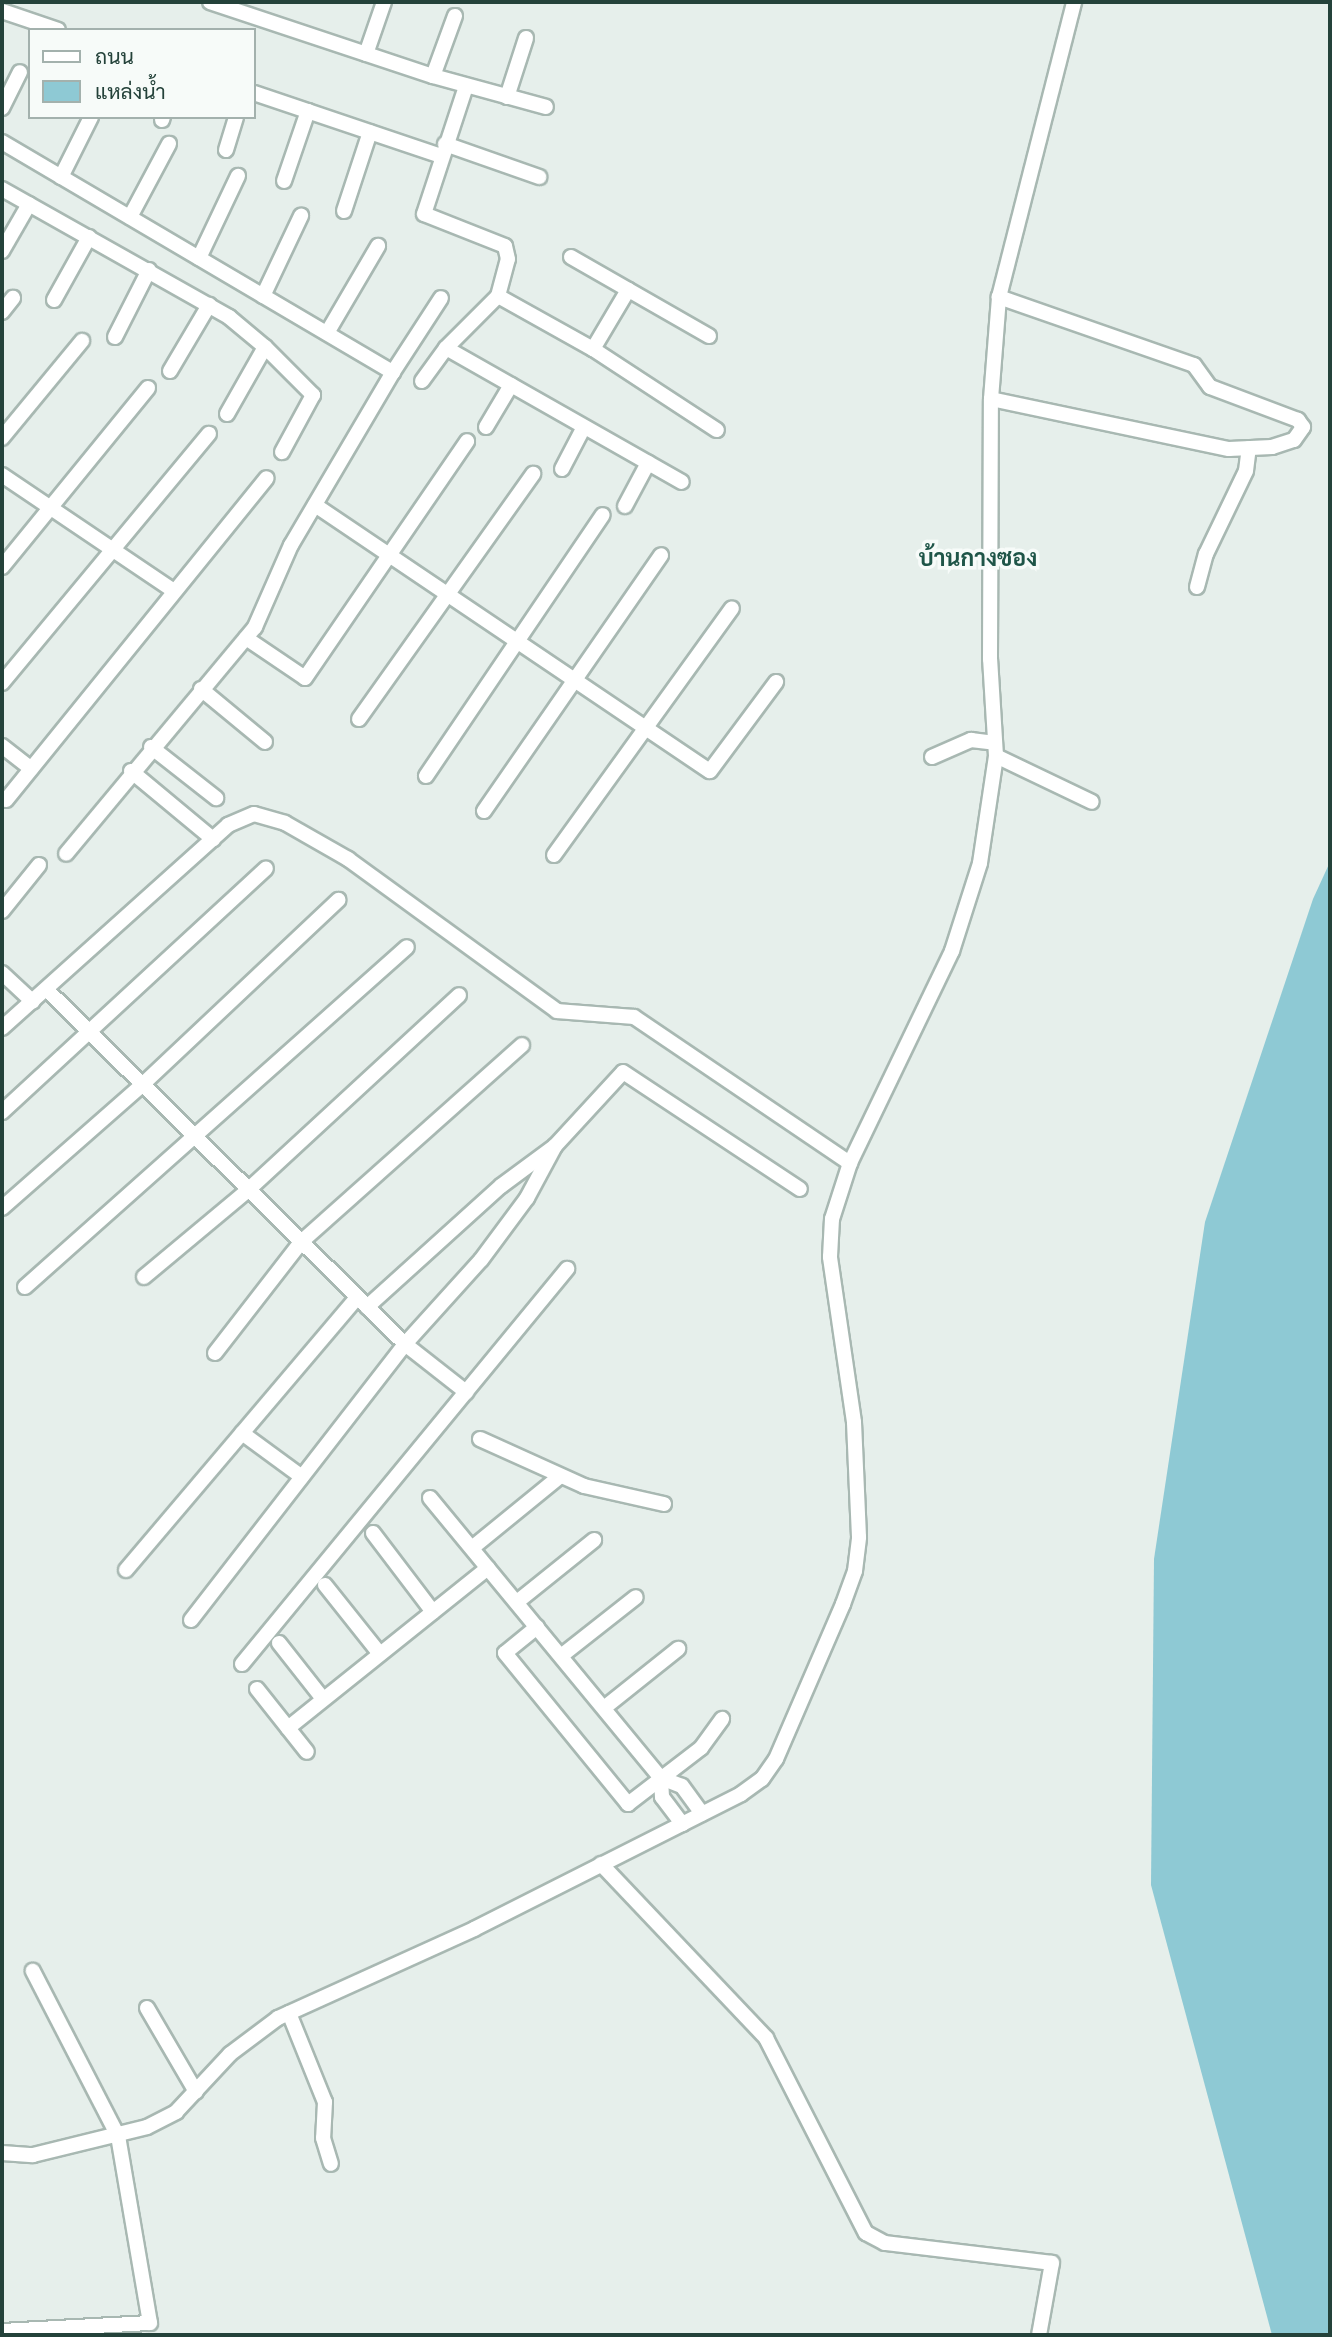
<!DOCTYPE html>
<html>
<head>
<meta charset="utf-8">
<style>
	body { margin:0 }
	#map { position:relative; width:1332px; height:2337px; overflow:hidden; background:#e6efeb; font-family:Poppins,Sarabun,sans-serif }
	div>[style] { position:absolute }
	.water>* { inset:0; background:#8ec9d4 }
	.roads { filter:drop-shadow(2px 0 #a8b8b2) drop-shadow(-2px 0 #a8b8b2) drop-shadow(0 2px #a8b8b2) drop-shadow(0 -2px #a8b8b2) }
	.street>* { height:14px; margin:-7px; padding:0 7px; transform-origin:7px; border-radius:7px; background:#fff }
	span { translate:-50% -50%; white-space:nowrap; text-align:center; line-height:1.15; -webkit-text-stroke:7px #f7fbf9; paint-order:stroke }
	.quarter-label { font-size:23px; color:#1f5548; font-weight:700 }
	.frame { position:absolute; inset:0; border:4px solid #24423a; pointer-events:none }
	.legend { position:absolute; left:28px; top:28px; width:228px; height:91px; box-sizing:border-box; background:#f7fbf9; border:2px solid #a3b1ad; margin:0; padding:9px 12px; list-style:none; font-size:21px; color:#24423a }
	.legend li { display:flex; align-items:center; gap:14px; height:35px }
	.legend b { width:35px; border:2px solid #a3b1ad }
</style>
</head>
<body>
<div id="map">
	<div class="water">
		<div style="clip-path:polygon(1330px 862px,1330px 2335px,1272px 2335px,1151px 1885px,1154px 1559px,1205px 1222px,1313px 899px)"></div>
	</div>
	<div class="roads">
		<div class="street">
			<div style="left:210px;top:2px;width:235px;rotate:18.4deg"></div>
			<div style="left:433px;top:76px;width:117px;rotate:15.3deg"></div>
			<div style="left:2px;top:11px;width:59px;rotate:18.7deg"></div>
			<div style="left:366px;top:54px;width:55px;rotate:-70.9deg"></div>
			<div style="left:433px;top:76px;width:64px;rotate:-69.9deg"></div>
			<div style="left:254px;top:93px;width:197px;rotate:18.6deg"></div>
			<div style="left:507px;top:97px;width:62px;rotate:-72.1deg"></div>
			<div style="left:2px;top:108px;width:40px;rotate:-63.4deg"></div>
			<div style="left:162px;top:120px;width:3px;rotate:-72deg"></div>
			<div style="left:2px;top:142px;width:454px;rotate:30.5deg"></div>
			<div style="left:393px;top:372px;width:201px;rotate:120.5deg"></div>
			<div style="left:291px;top:545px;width:90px;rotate:113.7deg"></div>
			<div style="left:255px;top:627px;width:295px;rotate:129.8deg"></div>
			<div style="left:445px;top:144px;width:100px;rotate:19.3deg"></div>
			<div style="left:226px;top:150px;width:34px;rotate:-73deg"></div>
			<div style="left:61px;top:177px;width:67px;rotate:-63.4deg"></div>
			<div style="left:284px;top:181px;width:74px;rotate:-71.1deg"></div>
			<div style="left:2px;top:189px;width:261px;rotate:29.4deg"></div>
			<div style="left:229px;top:317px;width:47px;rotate:39.8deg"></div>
			<div style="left:265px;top:347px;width:68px;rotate:45deg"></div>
			<div style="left:313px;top:395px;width:65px;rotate:118.5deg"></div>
			<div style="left:344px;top:211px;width:83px;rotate:-71.8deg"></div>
			<div style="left:130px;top:217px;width:83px;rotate:-61.9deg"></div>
			<div style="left:2px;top:251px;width:54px;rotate:-60.1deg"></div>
			<div style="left:571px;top:257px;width:159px;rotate:29.8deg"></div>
			<div style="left:199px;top:258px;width:91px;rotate:-64.6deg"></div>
			<div style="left:263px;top:296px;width:89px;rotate:-64.6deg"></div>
			<div style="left:498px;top:296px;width:109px;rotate:29.2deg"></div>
			<div style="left:593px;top:349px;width:148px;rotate:33.2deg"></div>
			<div style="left:54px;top:300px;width:72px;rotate:-60.9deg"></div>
			<div style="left:2px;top:312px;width:18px;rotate:-52deg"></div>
			<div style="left:327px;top:333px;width:101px;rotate:-59.6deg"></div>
			<div style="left:115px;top:337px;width:75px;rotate:-63.1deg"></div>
			<div style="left:446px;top:348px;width:271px;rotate:29.6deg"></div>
			<div style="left:593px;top:349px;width:69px;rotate:-59.3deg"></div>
			<div style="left:170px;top:371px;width:77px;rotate:-59.4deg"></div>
			<div style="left:393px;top:372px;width:88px;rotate:-57deg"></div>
			<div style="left:422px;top:381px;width:41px;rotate:-54deg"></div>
			<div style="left:446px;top:348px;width:74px;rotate:-45deg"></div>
			<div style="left:498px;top:296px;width:38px;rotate:-75deg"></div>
			<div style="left:508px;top:259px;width:13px;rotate:-103deg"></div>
			<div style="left:505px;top:246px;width:87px;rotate:-158.4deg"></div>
			<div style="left:424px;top:214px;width:135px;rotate:-71.8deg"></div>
			<div style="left:991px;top:399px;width:243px;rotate:11.9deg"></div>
			<div style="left:1229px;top:449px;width:43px;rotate:-2.7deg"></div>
			<div style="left:1272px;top:447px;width:23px;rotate:-18deg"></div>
			<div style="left:1294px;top:440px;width:16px;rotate:-55deg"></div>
			<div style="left:1303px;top:427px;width:9px;rotate:-126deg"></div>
			<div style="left:1298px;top:420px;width:94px;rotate:-159.4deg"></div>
			<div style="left:1210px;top:387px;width:27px;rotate:-126deg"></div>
			<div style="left:1194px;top:365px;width:207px;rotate:-160.8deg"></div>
			<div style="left:227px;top:414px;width:77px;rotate:-60.4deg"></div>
			<div style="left:486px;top:427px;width:49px;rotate:-59.2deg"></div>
			<div style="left:2px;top:438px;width:126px;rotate:-50.5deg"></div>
			<div style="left:562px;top:469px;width:47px;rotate:-62.4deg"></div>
			<div style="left:2px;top:475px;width:207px;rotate:34deg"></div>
			<div style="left:315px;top:505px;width:476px;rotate:34deg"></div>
			<div style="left:710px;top:771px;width:111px;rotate:-53.4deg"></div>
			<div style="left:625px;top:506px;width:49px;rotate:-61.9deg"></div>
			<div style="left:2px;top:567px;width:231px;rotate:-50.8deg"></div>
			<div style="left:1197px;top:587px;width:34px;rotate:-75deg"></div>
			<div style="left:1206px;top:554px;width:92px;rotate:-64.3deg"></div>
			<div style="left:1246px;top:471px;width:23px;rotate:-83deg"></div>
			<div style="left:246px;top:638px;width:71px;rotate:34.1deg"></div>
			<div style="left:305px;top:678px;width:287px;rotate:-55.6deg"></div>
			<div style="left:2px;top:683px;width:324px;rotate:-50.3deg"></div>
			<div style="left:201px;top:689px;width:83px;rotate:39.6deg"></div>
			<div style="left:359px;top:719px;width:301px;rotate:-54.6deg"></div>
			<div style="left:2px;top:746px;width:37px;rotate:38deg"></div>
			<div style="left:151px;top:747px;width:83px;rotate:38.1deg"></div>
			<div style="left:996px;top:756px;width:106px;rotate:25.6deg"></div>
			<div style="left:932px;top:757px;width:43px;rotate:-23.6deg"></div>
			<div style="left:971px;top:740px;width:24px;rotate:7deg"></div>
			<div style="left:131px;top:771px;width:107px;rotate:39.7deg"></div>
			<div style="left:426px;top:776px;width:315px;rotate:-55.9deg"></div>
			<div style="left:6px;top:800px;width:414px;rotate:-51deg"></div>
			<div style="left:484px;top:811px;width:311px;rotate:-55.3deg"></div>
			<div style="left:554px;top:855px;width:304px;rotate:-54.2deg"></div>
			<div style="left:2px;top:911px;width:59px;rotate:-51.2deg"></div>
			<div style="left:2px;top:973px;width:42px;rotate:43.1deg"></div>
			<div style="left:47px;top:990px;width:503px;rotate:44.68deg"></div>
			<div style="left:405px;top:1344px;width:78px;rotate:38.2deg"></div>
			<div style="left:2px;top:1028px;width:304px;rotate:-41.9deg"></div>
			<div style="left:228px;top:825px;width:28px;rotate:-23deg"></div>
			<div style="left:254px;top:814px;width:32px;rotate:16deg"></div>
			<div style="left:285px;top:823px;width:73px;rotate:29.7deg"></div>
			<div style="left:348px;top:859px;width:258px;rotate:36deg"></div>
			<div style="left:557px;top:1011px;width:77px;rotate:4.5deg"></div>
			<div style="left:634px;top:1017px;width:261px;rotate:34.1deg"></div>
			<div style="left:2px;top:1112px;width:359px;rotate:-42.7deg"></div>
			<div style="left:2px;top:1208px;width:186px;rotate:-41.3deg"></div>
			<div style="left:142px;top:1085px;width:270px;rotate:-43.3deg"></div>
			<div style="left:144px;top:1277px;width:136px;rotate:-39.9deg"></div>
			<div style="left:248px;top:1190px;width:287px;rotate:-42.7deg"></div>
			<div style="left:25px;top:1287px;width:511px;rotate:-41.67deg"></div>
			<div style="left:367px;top:1307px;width:181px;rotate:-42.1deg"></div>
			<div style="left:501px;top:1186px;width:67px;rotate:-36.5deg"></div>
			<div style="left:555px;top:1146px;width:100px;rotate:-47.4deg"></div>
			<div style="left:623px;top:1072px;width:212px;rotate:33.5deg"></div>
			<div style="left:215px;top:1353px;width:140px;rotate:-52.2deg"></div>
			<div style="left:301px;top:1242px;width:296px;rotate:-41.7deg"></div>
			<div style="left:242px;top:1433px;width:74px;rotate:36.3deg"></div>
			<div style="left:480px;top:1439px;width:114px;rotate:24.3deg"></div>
			<div style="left:584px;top:1486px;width:82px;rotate:12.7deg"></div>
			<div style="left:430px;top:1498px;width:363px;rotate:50.5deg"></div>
			<div style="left:661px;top:1778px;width:22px;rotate:21deg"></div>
			<div style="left:682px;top:1786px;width:34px;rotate:54deg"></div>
			<div style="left:373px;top:1533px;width:99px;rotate:52.8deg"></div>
			<div style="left:472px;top:1548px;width:112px;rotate:-39.2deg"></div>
			<div style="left:126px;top:1570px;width:357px;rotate:-49.7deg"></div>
			<div style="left:325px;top:1585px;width:88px;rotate:51.4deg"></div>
			<div style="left:517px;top:1602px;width:99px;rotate:-38.8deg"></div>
			<div style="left:191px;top:1620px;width:349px;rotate:-52.2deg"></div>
			<div style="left:405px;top:1344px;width:113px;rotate:-47.9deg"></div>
			<div style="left:481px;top:1260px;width:77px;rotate:-53.4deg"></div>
			<div style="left:527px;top:1198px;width:59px;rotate:-61.7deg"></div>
			<div style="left:537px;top:1627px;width:41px;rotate:140.9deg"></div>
			<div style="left:505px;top:1653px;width:195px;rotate:50.8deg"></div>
			<div style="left:628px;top:1804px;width:92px;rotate:-37.5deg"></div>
			<div style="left:701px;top:1748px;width:36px;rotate:-54deg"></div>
			<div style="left:279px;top:1643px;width:71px;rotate:51.8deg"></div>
			<div style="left:561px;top:1656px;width:95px;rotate:-38.2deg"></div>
			<div style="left:242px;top:1664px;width:512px;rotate:-50.55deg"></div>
			<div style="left:257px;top:1689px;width:80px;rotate:51.6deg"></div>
			<div style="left:604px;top:1708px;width:95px;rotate:-38.6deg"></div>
			<div style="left:288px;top:1728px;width:256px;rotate:-38.7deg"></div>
			<div style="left:661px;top:1778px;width:19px;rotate:87deg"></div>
			<div style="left:662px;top:1797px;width:34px;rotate:53deg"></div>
			<div style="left:601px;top:1864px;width:240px;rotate:46.5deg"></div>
			<div style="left:766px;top:2038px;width:219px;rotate:62.9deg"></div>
			<div style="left:866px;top:2233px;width:21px;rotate:28deg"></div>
			<div style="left:885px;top:2243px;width:168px;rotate:6.8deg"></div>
			<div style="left:1052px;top:2263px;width:73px;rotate:100.2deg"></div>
			<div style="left:147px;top:2008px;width:97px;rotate:59.7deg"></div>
			<div style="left:289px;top:2013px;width:96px;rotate:68deg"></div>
			<div style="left:325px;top:2102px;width:36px;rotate:93deg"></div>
			<div style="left:323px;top:2138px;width:27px;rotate:73deg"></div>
			<div style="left:2px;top:2153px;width:31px;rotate:4deg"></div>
			<div style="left:33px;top:2155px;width:117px;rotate:-13.8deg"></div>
			<div style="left:147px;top:2127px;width:33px;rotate:-27deg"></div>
			<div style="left:176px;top:2112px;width:79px;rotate:-47deg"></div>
			<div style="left:230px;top:2054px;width:60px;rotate:-36.9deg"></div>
			<div style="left:278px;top:2018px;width:215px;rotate:-24.4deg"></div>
			<div style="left:474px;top:1929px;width:299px;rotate:-26.8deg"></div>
			<div style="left:741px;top:1794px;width:26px;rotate:-36deg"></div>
			<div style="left:762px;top:1779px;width:24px;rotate:-55deg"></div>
			<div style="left:776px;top:1759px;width:169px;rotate:-66.6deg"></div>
			<div style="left:843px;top:1604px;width:35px;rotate:-70deg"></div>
			<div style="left:855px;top:1571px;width:34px;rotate:-83deg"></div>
			<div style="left:859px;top:1537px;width:115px;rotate:-92.5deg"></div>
			<div style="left:854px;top:1422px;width:167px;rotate:-98.3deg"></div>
			<div style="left:830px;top:1257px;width:38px;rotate:-87deg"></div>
			<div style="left:832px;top:1219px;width:59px;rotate:-72.2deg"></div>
			<div style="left:850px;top:1163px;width:235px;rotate:-64.3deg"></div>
			<div style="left:952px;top:951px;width:92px;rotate:-72.3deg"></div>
			<div style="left:980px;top:863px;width:108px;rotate:-81.5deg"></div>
			<div style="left:996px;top:756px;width:97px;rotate:-93.5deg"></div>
			<div style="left:990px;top:659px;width:260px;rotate:-89.8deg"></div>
			<div style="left:991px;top:399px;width:102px;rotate:-85.5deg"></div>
			<div style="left:999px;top:297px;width:304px;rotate:-75.7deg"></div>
			<div style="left:2px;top:2331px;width:148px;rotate:-3.1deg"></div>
			<div style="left:150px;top:2323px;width:190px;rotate:-99.7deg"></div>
			<div style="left:118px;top:2136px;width:186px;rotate:-117.3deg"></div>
		</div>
	</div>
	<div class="quarter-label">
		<span style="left:978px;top:558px">บ้านกางซอง</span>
	</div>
	<div class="frame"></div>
	<ul class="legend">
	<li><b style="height:9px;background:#fff"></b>ถนน</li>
	<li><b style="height:19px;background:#8ec9d4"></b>แหล่งน้ำ</li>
	</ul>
</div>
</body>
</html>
